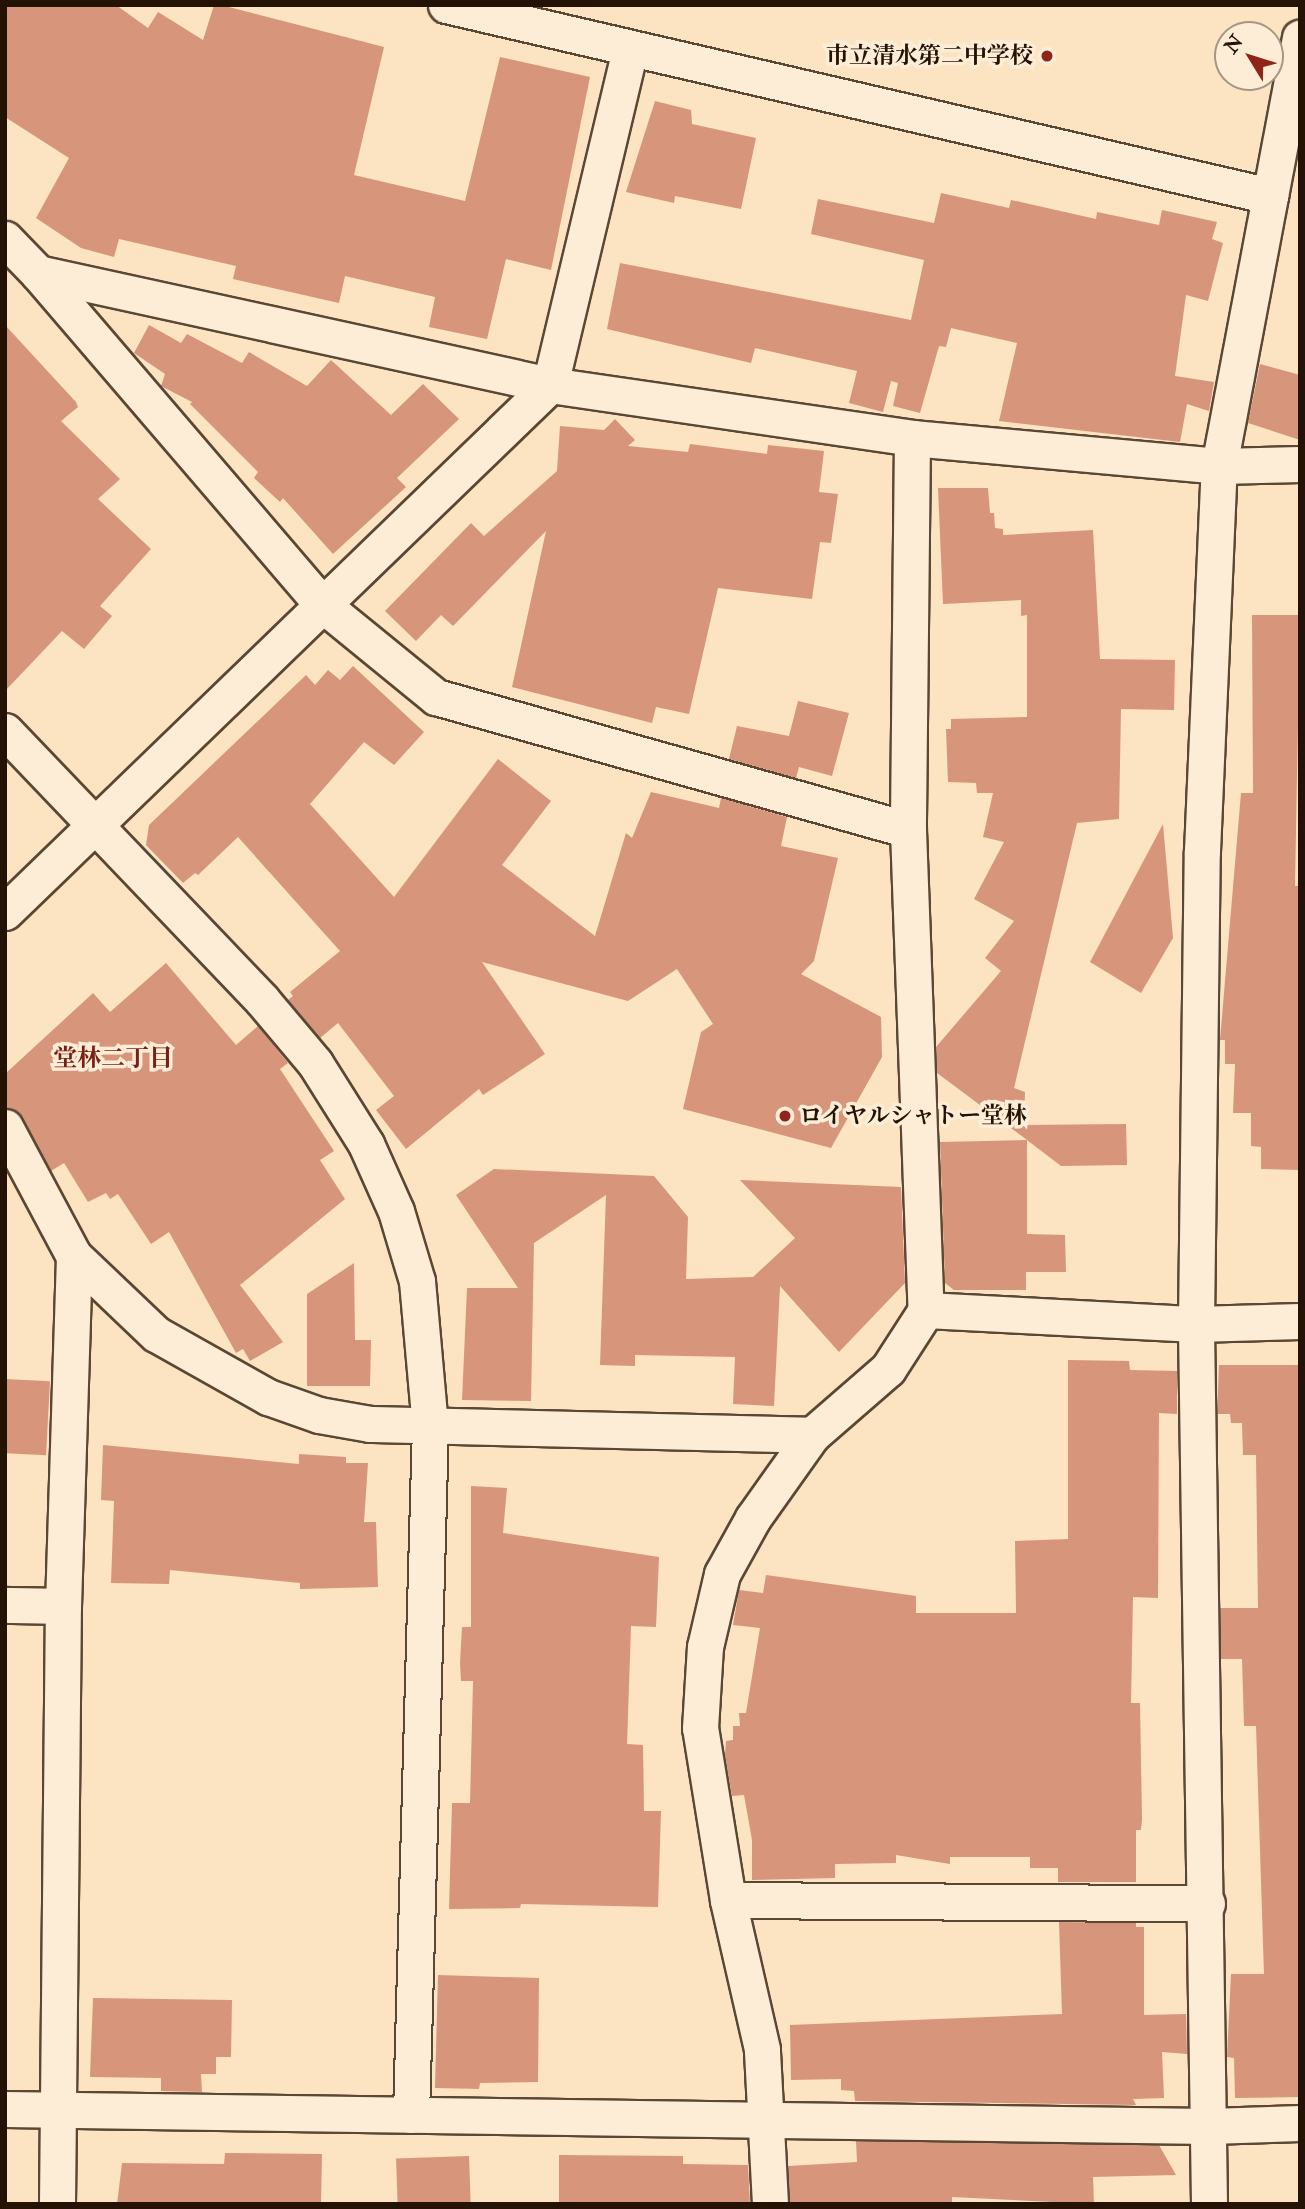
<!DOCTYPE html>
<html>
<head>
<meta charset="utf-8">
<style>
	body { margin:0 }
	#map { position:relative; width:1305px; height:2209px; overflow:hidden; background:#fce3c1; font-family:"IM FELL Double Pica","Noto Serif JP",serif }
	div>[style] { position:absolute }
	.building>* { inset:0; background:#d7957c; transform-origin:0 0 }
	.roads { filter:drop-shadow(2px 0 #5a4734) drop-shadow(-2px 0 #5a4734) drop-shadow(0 2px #5a4734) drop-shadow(0 -2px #5a4734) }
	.street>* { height:35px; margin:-17.5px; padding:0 17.5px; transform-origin:17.5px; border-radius:17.5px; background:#fdedd7 }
	.dots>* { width:19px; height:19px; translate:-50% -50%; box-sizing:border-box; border:4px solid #fdedd7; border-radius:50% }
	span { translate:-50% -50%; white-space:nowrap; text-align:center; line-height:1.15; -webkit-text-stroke:7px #fdedd7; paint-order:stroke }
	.poi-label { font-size:23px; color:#241305; font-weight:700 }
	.right { translate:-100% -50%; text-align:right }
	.left { translate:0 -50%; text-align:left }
	.neighbourhood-label { font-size:24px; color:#7a1f14; font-weight:700 }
	.frame { position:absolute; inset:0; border:7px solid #241305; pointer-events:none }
	.north { position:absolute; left:1214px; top:21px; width:70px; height:70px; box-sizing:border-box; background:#fdedd7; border:2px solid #a69683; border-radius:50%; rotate:308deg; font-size:19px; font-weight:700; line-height:28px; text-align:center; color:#241305 }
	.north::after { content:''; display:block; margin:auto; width:24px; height:32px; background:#8f2418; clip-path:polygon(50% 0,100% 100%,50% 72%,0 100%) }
</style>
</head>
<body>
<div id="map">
	<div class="building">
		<div style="clip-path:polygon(5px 5px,116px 5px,148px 28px,158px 12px,203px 40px,214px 5px,221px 5px,384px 47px,354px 175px,465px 201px,500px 57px,590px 77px,551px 270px,506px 259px,487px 339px,429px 327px,435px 297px,345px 276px,339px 303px,233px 279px,236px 266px,119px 239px,114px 257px,81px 248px,36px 218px,69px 158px,5px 117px)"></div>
		<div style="clip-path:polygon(655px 101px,691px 110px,692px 124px,756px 138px,741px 209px,675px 196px,674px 203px,626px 192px)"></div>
		<div style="clip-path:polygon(941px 193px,1009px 208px,1011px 200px,1096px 219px,1097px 212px,1159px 225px,1162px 210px,1217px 222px,1212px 239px,1223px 243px,1208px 301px,1186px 295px,1175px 376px,1214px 382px,1209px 411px,1187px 404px,1180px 442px,999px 421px,1017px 343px,951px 328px,946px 347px,939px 346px,920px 413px,893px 406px,898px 383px,891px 381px,883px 412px,849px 403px,857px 371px,755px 348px,751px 363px,607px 329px,620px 263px,911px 320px,924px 260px,811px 234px,818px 199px,934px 223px)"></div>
		<div style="clip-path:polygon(5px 325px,76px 402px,78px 407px,61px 421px,120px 479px,98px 499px,151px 549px,100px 606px,112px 616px,84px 649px,62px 631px,5px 691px)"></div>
		<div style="clip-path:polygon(149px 325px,181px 343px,187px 334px,242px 363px,249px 352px,307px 386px,331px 360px,391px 415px,423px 384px,459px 419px,397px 478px,406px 487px,333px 554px,283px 498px,280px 502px,254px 478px,258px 472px,190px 404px,192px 402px,161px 386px,165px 374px,134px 353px)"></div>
		<div style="clip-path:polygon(1260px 364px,1300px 375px,1300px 440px,1248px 423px)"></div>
		<div style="clip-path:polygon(615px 419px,635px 440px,628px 446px,688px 452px,690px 444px,767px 454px,768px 445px,824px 451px,819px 492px,838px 494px,831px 543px,820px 542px,812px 599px,718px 588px,689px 714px,656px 707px,652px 723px,512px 687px,546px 531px,453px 626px,441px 615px,416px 641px,385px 611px,471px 523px,484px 536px,557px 471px,560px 426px,604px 430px)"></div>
		<div style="clip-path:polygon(938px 488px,988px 488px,990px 513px,994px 513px,995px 528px,1003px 529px,1003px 535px,1093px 530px,1100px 659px,1175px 660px,1174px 710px,1121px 709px,1119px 819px,1077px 823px,1014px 1088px,1025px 1092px,1024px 1125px,1126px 1124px,1127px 1165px,1061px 1166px,1027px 1140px,1027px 1234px,1065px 1235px,1066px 1272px,1026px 1272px,1026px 1290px,954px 1290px,945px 1283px,940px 1142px,1027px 1140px,937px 1073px,936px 1047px,1001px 971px,985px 958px,1014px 921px,974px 899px,1004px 842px,983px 837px,993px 793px,977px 793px,976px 783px,948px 782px,946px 729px,951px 729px,951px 719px,1027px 717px,1027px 615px,1021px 616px,1021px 600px,943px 604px)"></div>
		<div style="clip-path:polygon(1252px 615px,1300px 615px,1295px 886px,1300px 886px,1300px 1170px,1261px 1169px,1261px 1147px,1251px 1146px,1251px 1113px,1233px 1113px,1235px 1064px,1225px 1064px,1225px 1040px,1220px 1040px,1241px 793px,1253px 793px)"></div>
		<div style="clip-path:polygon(353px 666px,424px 732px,394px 765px,364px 742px,310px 804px,394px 897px,498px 759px,551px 801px,502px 865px,595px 936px,626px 833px,632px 838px,651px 792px,719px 808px,721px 798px,787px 817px,781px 846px,838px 858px,814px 961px,801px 974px,881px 1017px,882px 1057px,831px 1148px,683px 1109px,701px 1032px,713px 1024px,677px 969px,628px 1001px,482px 962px,545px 1054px,483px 1095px,479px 1089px,406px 1149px,376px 1110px,394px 1096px,338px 1023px,320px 1038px,288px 1000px,293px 996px,290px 992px,340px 951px,238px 837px,198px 875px,195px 873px,183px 883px,146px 845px,149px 825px,306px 675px,315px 685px,328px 670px,340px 680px)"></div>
		<div style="clip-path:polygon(798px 701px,849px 713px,832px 776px,799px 767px,796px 778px,729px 759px,737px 726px,789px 736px)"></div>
		<div style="clip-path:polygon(1163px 824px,1173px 938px,1141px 993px,1090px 962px)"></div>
		<div style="clip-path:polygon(166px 963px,236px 1045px,258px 1026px,288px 1063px,280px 1069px,334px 1151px,320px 1160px,345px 1199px,240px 1285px,283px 1342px,250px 1361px,243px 1349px,236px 1353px,169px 1232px,151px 1244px,118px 1194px,110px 1199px,106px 1193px,88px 1202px,64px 1163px,51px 1171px,22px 1117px,5px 1107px,5px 1074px,93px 993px,110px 1012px)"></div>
		<div style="clip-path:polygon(494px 1169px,654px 1176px,688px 1217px,686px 1279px,753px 1277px,795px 1238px,740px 1180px,901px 1187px,905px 1283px,839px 1352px,780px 1286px,774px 1406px,733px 1404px,735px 1357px,635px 1355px,635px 1366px,600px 1365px,606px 1195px,534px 1243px,531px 1401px,462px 1400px,467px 1288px,518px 1288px,456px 1195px)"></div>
		<div style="clip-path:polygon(354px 1263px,355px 1340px,371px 1340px,370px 1386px,307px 1386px,307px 1294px)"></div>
		<div style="clip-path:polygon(1068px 1360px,1129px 1361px,1130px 1370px,1177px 1371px,1177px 1414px,1159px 1413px,1158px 1598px,1133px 1597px,1131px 1703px,1140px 1703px,1142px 1819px,1141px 1830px,1136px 1830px,1136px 1882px,1058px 1882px,1058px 1868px,1030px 1868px,1030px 1857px,950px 1857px,950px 1864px,896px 1855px,896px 1863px,835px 1864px,835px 1878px,752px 1880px,752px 1840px,744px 1795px,732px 1796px,725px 1755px,726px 1741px,733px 1740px,733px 1726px,740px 1726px,739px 1713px,746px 1713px,760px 1628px,733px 1625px,739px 1590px,763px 1593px,766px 1575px,916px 1596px,916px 1613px,1016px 1613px,1015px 1541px,1068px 1539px)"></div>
		<div style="clip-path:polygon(1219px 1365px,1300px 1365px,1300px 2097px,1235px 2098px,1234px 2058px,1227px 2057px,1231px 1974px,1264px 1974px,1256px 1726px,1244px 1726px,1242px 1659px,1221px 1659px,1220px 1608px,1258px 1608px,1256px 1455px,1243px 1455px,1242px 1423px,1231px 1423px,1230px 1414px,1217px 1414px)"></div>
		<div style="left:5px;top:1379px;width:45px;height:74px;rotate:3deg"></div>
		<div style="clip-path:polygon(103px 1445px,299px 1464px,299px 1454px,346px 1457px,346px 1463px,368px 1463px,364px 1522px,376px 1522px,378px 1587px,300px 1589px,300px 1583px,170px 1570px,169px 1584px,111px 1583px,114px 1501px,101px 1500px)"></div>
		<div style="clip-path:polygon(471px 1486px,507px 1488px,503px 1533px,659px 1557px,656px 1627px,631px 1626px,627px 1744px,643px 1745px,644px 1811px,661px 1811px,658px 1907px,521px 1904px,520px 1908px,449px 1909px,452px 1803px,470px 1803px,473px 1681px,461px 1681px,460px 1663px,462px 1627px,471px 1627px)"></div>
		<div style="clip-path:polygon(1059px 1922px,1136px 1923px,1136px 1927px,1144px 1927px,1144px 2015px,1186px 2014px,1187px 2054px,1162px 2052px,1164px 2098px,1133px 2099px,1136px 2105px,855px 2101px,854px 2091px,841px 2090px,841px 2079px,791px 2080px,790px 2025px,1062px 2014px)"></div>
		<div style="clip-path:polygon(438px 1975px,539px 1978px,538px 2082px,480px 2083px,479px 2089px,435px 2088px)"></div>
		<div style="clip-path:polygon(93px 1998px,232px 2000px,231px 2057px,216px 2057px,216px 2074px,201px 2074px,202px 2092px,161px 2091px,161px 2078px,90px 2077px)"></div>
		<div style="clip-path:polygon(856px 2141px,1159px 2145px,1176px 2175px,1093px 2177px,1094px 2204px,952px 2197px,952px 2204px,790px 2204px,788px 2166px,857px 2162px)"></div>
		<div style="clip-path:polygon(225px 2153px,322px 2154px,321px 2204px,117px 2204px,122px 2163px,224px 2164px)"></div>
		<div style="clip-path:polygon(559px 2155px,683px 2156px,683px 2164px,748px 2165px,750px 2204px,559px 2204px)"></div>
		<div style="left:469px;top:2156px;width:48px;height:73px;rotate:88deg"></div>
	</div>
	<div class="roads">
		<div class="street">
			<div style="left:446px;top:5px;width:846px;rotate:13.05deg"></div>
			<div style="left:5px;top:239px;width:47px;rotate:45.9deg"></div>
			<div style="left:38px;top:273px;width:524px;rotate:12.34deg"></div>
			<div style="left:550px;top:385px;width:366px;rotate:8.3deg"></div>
			<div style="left:912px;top:438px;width:308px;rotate:5.2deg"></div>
			<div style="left:1219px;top:466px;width:81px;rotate:-1.4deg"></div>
			<div style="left:38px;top:273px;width:438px;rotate:49.4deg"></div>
			<div style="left:323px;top:605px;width:146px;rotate:39.2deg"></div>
			<div style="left:436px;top:697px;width:490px;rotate:15.7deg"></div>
			<div style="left:912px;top:438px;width:392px;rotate:90.6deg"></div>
			<div style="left:908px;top:830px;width:480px;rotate:87.9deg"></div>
			<div style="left:5px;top:731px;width:372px;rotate:46.3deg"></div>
			<div style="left:262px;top:1000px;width:82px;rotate:49.9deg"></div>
			<div style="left:315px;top:1063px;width:96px;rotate:57.8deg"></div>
			<div style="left:366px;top:1144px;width:73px;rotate:65.9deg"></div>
			<div style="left:396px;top:1211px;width:73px;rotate:73.3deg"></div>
			<div style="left:417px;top:1281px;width:146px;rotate:84.9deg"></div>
			<div style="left:430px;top:1426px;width:689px;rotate:91.58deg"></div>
			<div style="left:5px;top:912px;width:758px;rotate:-44.04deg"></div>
			<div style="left:550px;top:385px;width:346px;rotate:-76.6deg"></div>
			<div style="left:5px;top:1127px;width:146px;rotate:61.9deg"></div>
			<div style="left:74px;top:1256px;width:113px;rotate:43.6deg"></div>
			<div style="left:156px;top:1334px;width:129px;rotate:29.4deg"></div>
			<div style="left:268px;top:1397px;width:54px;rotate:19.4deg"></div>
			<div style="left:319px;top:1415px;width:52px;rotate:10deg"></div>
			<div style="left:370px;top:1424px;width:442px;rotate:1.4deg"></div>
			<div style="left:812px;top:1435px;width:101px;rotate:-41deg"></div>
			<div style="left:888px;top:1369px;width:70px;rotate:-57.2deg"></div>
			<div style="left:926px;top:1310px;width:270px;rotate:3deg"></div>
			<div style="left:1196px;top:1324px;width:104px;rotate:-1.7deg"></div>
			<div style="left:5px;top:1605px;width:58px;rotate:1deg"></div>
			<div style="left:728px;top:1900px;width:479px;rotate:0.4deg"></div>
			<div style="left:5px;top:2109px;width:1205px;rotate:0.81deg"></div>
			<div style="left:1210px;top:2126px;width:90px;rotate:-1.9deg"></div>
			<div style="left:57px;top:2204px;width:598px;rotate:-89.43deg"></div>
			<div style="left:63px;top:1606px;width:350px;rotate:-88.2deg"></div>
			<div style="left:770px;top:2204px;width:155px;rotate:-93deg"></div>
			<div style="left:762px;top:2049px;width:153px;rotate:-102.9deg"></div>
			<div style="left:728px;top:1900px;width:174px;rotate:-99.2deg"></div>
			<div style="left:700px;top:1728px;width:81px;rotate:-86.5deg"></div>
			<div style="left:705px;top:1647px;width:75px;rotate:-76.9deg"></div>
			<div style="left:722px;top:1574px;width:64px;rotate:-61deg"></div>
			<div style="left:753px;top:1518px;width:102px;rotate:-54.6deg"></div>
			<div style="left:1209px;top:2204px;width:880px;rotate:-90.85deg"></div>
			<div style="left:1196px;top:1324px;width:473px;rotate:-89.3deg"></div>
			<div style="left:1202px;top:851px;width:385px;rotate:-87.5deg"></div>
			<div style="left:1219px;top:466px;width:436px;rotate:-79.3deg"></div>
		</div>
	</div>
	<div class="dots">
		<div style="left:1047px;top:56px;background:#8f2418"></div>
		<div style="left:785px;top:1116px;background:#8f2418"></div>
	</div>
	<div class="poi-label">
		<span class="right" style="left:1033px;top:56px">市立清水第二中学校</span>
		<span class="left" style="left:799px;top:1116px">ロイヤルシャトー堂林</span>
	</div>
	<div class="neighbourhood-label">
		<span style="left:113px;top:1059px">堂林二丁目</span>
	</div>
	<div class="frame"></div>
	<div class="north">N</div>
</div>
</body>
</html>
